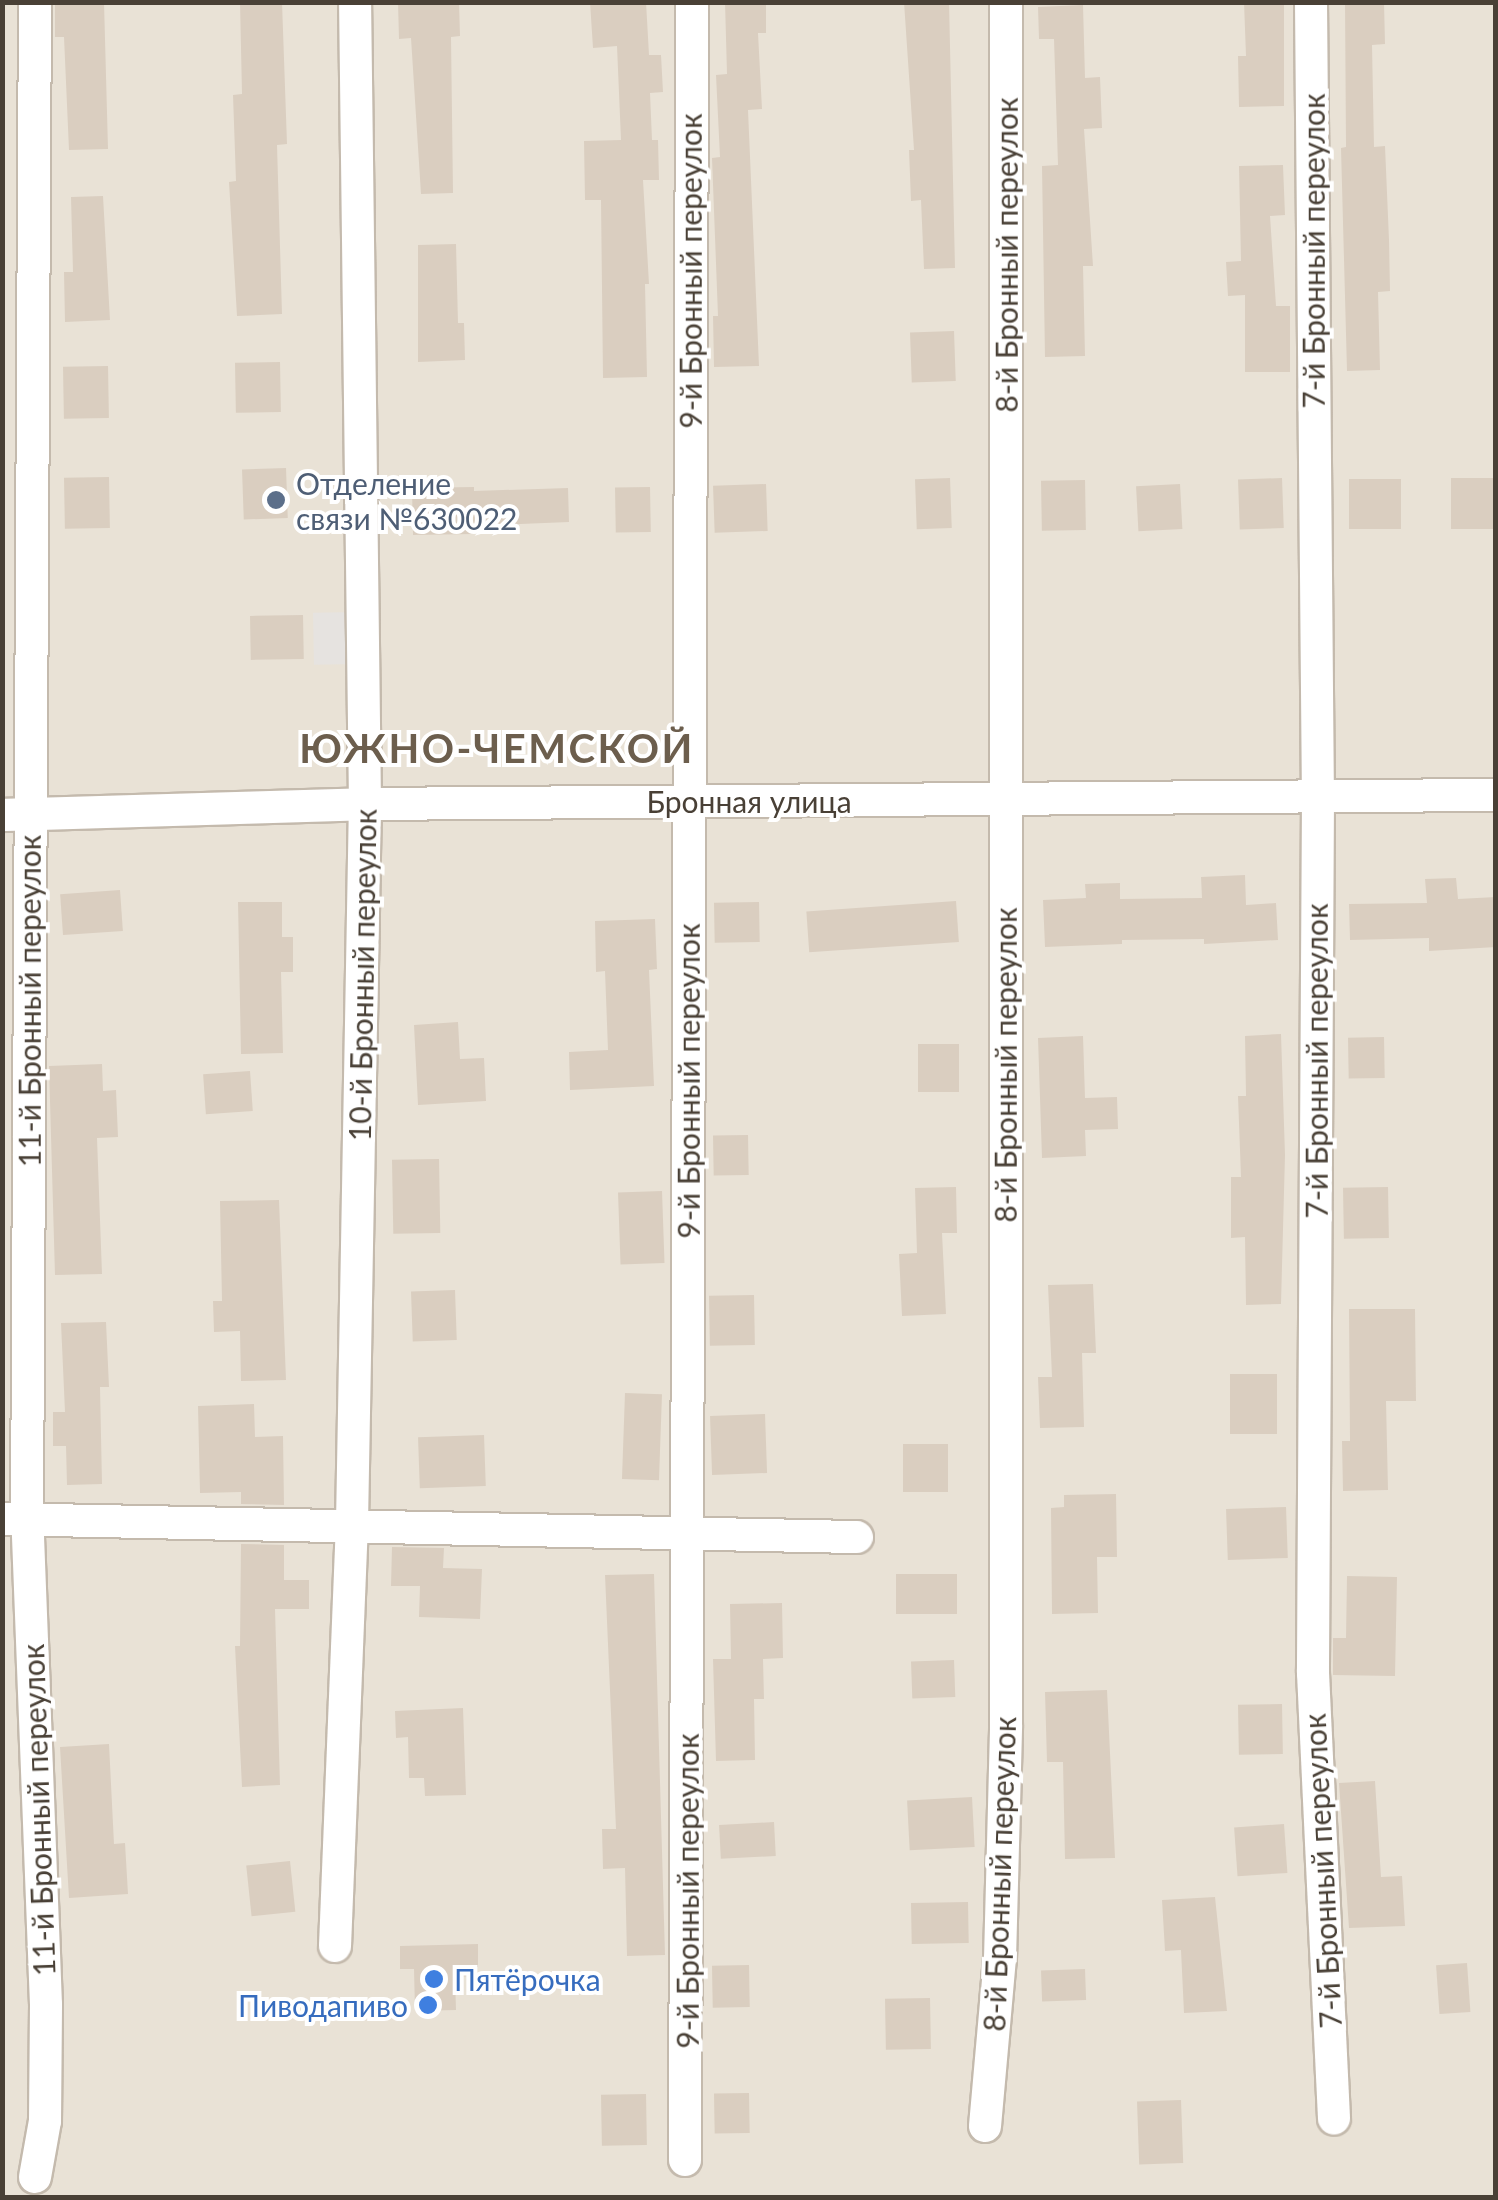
<!DOCTYPE html>
<html>
<head>
<meta charset="utf-8">
<style>
	body { margin:0 }
	#map { position:relative; width:1498px; height:2200px; overflow:hidden; background:#f5f0e8; font-family:Lato,sans-serif }
	div>[style] { position:absolute }
	.residential>* { inset:0; background:#e9e2d6; transform-origin:0 0 }
	.parking>* { inset:0; background:#e6e3e0; transform-origin:0 0 }
	.building>* { inset:0; background:#dacec0; transform-origin:0 0 }
	.roads { filter:drop-shadow(2px 0 #c4baad) drop-shadow(-2px 0 #c4baad) drop-shadow(0 2px #c4baad) drop-shadow(0 -2px #c4baad) }
	.minor>* { height:32px; margin:-16px; padding:0 16px; transform-origin:16px; border-radius:16px; background:#fff }
	.dots>* { width:28px; height:28px; translate:-50% -50%; box-sizing:border-box; border:5px solid #fff; border-radius:50% }
	span { translate:-50% -50%; white-space:nowrap; text-align:center; line-height:1.15; -webkit-text-stroke:8px #fff; paint-order:stroke }
	.street-label { font-size:30px; color:#494036 }
	.service-label { font-size:30px; color:#4e5e75 }
	.left { translate:0 -50%; text-align:left }
	.shop-label { font-size:30px; color:#366cbe }
	.right { translate:-100% -50%; text-align:right }
	.district-label { font-size:40px; color:#6c5e4d; font-weight:700; letter-spacing:2.5px }
	.frame { position:absolute; inset:0; border:5px solid #494036; pointer-events:none }
</style>
</head>
<body>
<div id="map">
	<div class="residential">
		<div style="left:3px;top:3px;width:1492px;height:2194px"></div>
	</div>
	<div class="parking">
		<div style="left:356px;top:612px;width:52px;height:43px;rotate:89deg"></div>
	</div>
	<div class="building">
		<div style="clip-path:polygon(55px 2px,104px 2px,108px 149px,69px 150px,64px 37px,55px 37px)"></div>
		<div style="clip-path:polygon(240px 2px,282px 2px,287px 144px,277px 145px,282px 314px,237px 316px,229px 182px,236px 181px,233px 95px,242px 94px)"></div>
		<div style="clip-path:polygon(398px 2px,459px 2px,460px 36px,451px 37px,453px 193px,421px 194px,411px 38px,399px 39px)"></div>
		<div style="clip-path:polygon(590px 2px,646px 2px,649px 55px,661px 55px,663px 92px,650px 93px,652px 140px,658px 140px,659px 180px,643px 180px,649px 284px,645px 284px,647px 377px,603px 378px,601px 200px,585px 200px,584px 141px,621px 140px,617px 46px,593px 48px)"></div>
		<div style="clip-path:polygon(725px 2px,766px 2px,766px 33px,758px 33px,762px 109px,748px 110px,759px 366px,714px 367px,713px 316px,718px 316px,712px 158px,720px 157px,716px 75px,727px 74px)"></div>
		<div style="clip-path:polygon(904px 2px,949px 2px,955px 268px,924px 269px,921px 200px,911px 201px,909px 150px,914px 150px)"></div>
		<div style="clip-path:polygon(1244px 2px,1284px 2px,1284px 106px,1239px 107px,1238px 56px,1246px 56px)"></div>
		<div style="clip-path:polygon(1345px 2px,1384px 2px,1385px 44px,1372px 45px,1374px 147px,1385px 146px,1389px 240px,1390px 291px,1378px 292px,1380px 370px,1347px 371px,1341px 148px,1346px 147px)"></div>
		<div style="clip-path:polygon(1083px 5px,1085px 78px,1100px 77px,1102px 128px,1084px 129px,1093px 266px,1083px 266px,1085px 356px,1045px 357px,1042px 166px,1058px 165px,1054px 39px,1039px 39px,1038px 7px)"></div>
		<div style="clip-path:polygon(1283px 165px,1285px 215px,1270px 216px,1276px 306px,1290px 306px,1290px 372px,1245px 372px,1245px 295px,1228px 296px,1226px 262px,1241px 261px,1239px 166px)"></div>
		<div style="clip-path:polygon(103px 196px,110px 320px,65px 322px,64px 272px,73px 272px,71px 197px)"></div>
		<div style="clip-path:polygon(456px 244px,458px 323px,464px 323px,465px 360px,418px 362px,418px 245px)"></div>
		<div style="left:954px;top:331px;width:50px;height:44px;rotate:88deg"></div>
		<div style="left:280px;top:362px;width:50px;height:45px;rotate:89deg"></div>
		<div style="left:108px;top:366px;width:52px;height:45px;rotate:89deg"></div>
		<div style="left:286px;top:468px;width:50px;height:44px;rotate:88deg"></div>
		<div style="left:109px;top:477px;width:51px;height:45px;rotate:89deg"></div>
		<div style="left:950px;top:478px;width:50px;height:35px;rotate:88deg"></div>
		<div style="left:1282px;top:478px;width:50px;height:44px;rotate:88deg"></div>
		<div style="left:1496px;top:478px;width:51px;height:45px;rotate:90deg"></div>
		<div style="left:1349px;top:479px;width:52px;height:50px"></div>
		<div style="left:1085px;top:480px;width:50px;height:44px;rotate:89deg"></div>
		<div style="left:766px;top:484px;width:47px;height:53px;rotate:88deg"></div>
		<div style="left:1180px;top:484px;width:45px;height:44px;rotate:87deg"></div>
		<div style="clip-path:polygon(474px 487px,474px 491px,568px 488px,569px 522px,474px 526px,474px 534px,413px 535px,412px 488px)"></div>
		<div style="left:650px;top:487px;width:45px;height:35px;rotate:89deg"></div>
		<div style="left:303px;top:615px;width:44px;height:53px;rotate:89deg"></div>
		<div style="clip-path:polygon(1245px 875px,1246px 905px,1276px 903px,1278px 940px,1204px 944px,1204px 939px,1122px 940px,1122px 944px,1045px 947px,1043px 900px,1086px 898px,1085px 884px,1120px 883px,1120px 899px,1202px 898px,1201px 877px)"></div>
		<div style="clip-path:polygon(1456px 878px,1458px 899px,1496px 897px,1496px 947px,1429px 951px,1429px 938px,1350px 940px,1349px 904px,1427px 903px,1425px 879px)"></div>
		<div style="left:120px;top:890px;width:41px;height:60px;rotate:86deg"></div>
		<div style="left:956px;top:901px;width:41px;height:150px;rotate:86deg"></div>
		<div style="clip-path:polygon(238px 902px,282px 902px,282px 937px,293px 937px,293px 972px,281px 972px,283px 1053px,241px 1054px)"></div>
		<div style="left:759px;top:902px;width:40px;height:45px;rotate:89deg"></div>
		<div style="clip-path:polygon(655px 919px,657px 969px,649px 970px,654px 1086px,570px 1090px,569px 1052px,608px 1050px,605px 971px,596px 972px,595px 921px)"></div>
		<div style="clip-path:polygon(458px 1022px,460px 1059px,484px 1058px,486px 1101px,418px 1105px,414px 1025px)"></div>
		<div style="clip-path:polygon(1281px 1034px,1285px 1155px,1281px 1304px,1246px 1305px,1245px 1237px,1231px 1238px,1231px 1177px,1241px 1177px,1238px 1096px,1246px 1096px,1245px 1036px)"></div>
		<div style="clip-path:polygon(1083px 1036px,1085px 1098px,1117px 1097px,1118px 1129px,1085px 1130px,1086px 1156px,1042px 1158px,1038px 1038px)"></div>
		<div style="left:1384px;top:1037px;width:41px;height:36px;rotate:89deg"></div>
		<div style="left:918px;top:1044px;width:41px;height:48px"></div>
		<div style="clip-path:polygon(102px 1064px,103px 1091px,116px 1090px,118px 1137px,97px 1138px,102px 1274px,55px 1275px,49px 1066px)"></div>
		<div style="left:250px;top:1071px;width:40px;height:47px;rotate:86deg"></div>
		<div style="left:748px;top:1135px;width:40px;height:35px;rotate:89deg"></div>
		<div style="left:439px;top:1159px;width:74px;height:47px;rotate:89deg"></div>
		<div style="clip-path:polygon(956px 1187px,957px 1233px,942px 1233px,946px 1314px,902px 1316px,899px 1254px,917px 1253px,915px 1188px)"></div>
		<div style="left:1388px;top:1187px;width:51px;height:45px;rotate:89deg"></div>
		<div style="left:662px;top:1191px;width:72px;height:44px;rotate:88deg"></div>
		<div style="clip-path:polygon(279px 1200px,286px 1380px,241px 1381px,240px 1331px,214px 1332px,213px 1301px,222px 1301px,220px 1201px)"></div>
		<div style="clip-path:polygon(1093px 1284px,1096px 1353px,1082px 1353px,1084px 1427px,1040px 1428px,1038px 1377px,1052px 1377px,1048px 1285px)"></div>
		<div style="left:455px;top:1290px;width:50px;height:44px;rotate:88deg"></div>
		<div style="left:754px;top:1295px;width:50px;height:45px;rotate:89deg"></div>
		<div style="clip-path:polygon(1349px 1309px,1415px 1309px,1416px 1401px,1386px 1401px,1388px 1490px,1343px 1491px,1342px 1441px,1350px 1441px)"></div>
		<div style="clip-path:polygon(106px 1322px,109px 1387px,100px 1387px,102px 1484px,67px 1485px,66px 1446px,53px 1446px,53px 1412px,65px 1412px,61px 1323px)"></div>
		<div style="left:1277px;top:1374px;width:60px;height:47px;rotate:90deg"></div>
		<div style="left:625px;top:1393px;width:37px;height:86px;rotate:2deg"></div>
		<div style="clip-path:polygon(254px 1404px,255px 1437px,283px 1436px,284px 1505px,241px 1504px,241px 1492px,200px 1493px,198px 1406px)"></div>
		<div style="left:765px;top:1414px;width:59px;height:55px;rotate:88deg"></div>
		<div style="left:484px;top:1435px;width:51px;height:66px;rotate:88deg"></div>
		<div style="left:903px;top:1444px;width:45px;height:48px"></div>
		<div style="clip-path:polygon(1116px 1494px,1117px 1557px,1097px 1557px,1098px 1613px,1052px 1614px,1051px 1508px,1064px 1507px,1064px 1495px)"></div>
		<div style="left:1286px;top:1507px;width:51px;height:60px;rotate:88deg"></div>
		<div style="clip-path:polygon(241px 1544px,284px 1545px,284px 1580px,309px 1580px,309px 1609px,275px 1609px,280px 1785px,242px 1787px,235px 1646px,240px 1646px)"></div>
		<div style="clip-path:polygon(392px 1547px,444px 1548px,443px 1568px,482px 1569px,480px 1619px,419px 1617px,420px 1586px,391px 1586px)"></div>
		<div style="clip-path:polygon(654px 1574px,665px 1955px,627px 1956px,625px 1868px,603px 1869px,602px 1829px,616px 1829px,605px 1575px)"></div>
		<div style="left:896px;top:1574px;width:61px;height:40px"></div>
		<div style="clip-path:polygon(1347px 1576px,1397px 1577px,1395px 1676px,1333px 1675px,1333px 1638px,1346px 1638px)"></div>
		<div style="clip-path:polygon(782px 1603px,783px 1658px,763px 1659px,764px 1699px,754px 1699px,755px 1760px,716px 1761px,713px 1659px,731px 1659px,730px 1604px)"></div>
		<div style="left:954px;top:1660px;width:37px;height:43px;rotate:88deg"></div>
		<div style="clip-path:polygon(1107px 1690px,1115px 1858px,1065px 1859px,1063px 1762px,1047px 1762px,1045px 1692px)"></div>
		<div style="left:1282px;top:1704px;width:50px;height:44px;rotate:89deg"></div>
		<div style="clip-path:polygon(463px 1708px,466px 1795px,425px 1796px,424px 1778px,409px 1778px,408px 1737px,396px 1738px,395px 1711px)"></div>
		<div style="clip-path:polygon(109px 1744px,114px 1844px,125px 1843px,128px 1894px,69px 1898px,60px 1747px)"></div>
		<div style="clip-path:polygon(1375px 1781px,1381px 1877px,1402px 1876px,1405px 1926px,1349px 1928px,1339px 1783px)"></div>
		<div style="left:972px;top:1797px;width:50px;height:65px;rotate:87deg"></div>
		<div style="left:774px;top:1822px;width:34px;height:55px;rotate:87deg"></div>
		<div style="left:1284px;top:1824px;width:49px;height:50px;rotate:86deg"></div>
		<div style="left:290px;top:1861px;width:51px;height:44px;rotate:84deg"></div>
		<div style="clip-path:polygon(1215px 1897px,1227px 2011px,1184px 2013px,1181px 1950px,1165px 1951px,1162px 1900px)"></div>
		<div style="left:968px;top:1902px;width:41px;height:57px;rotate:89deg"></div>
		<div style="clip-path:polygon(478px 1944px,478px 1967px,471px 1967px,471px 1976px,455px 1977px,456px 2010px,415px 2011px,414px 1969px,400px 1969px,400px 1946px)"></div>
		<div style="left:1467px;top:1963px;width:49px;height:31px;rotate:86deg"></div>
		<div style="left:749px;top:1965px;width:42px;height:37px;rotate:89deg"></div>
		<div style="left:1085px;top:1969px;width:31px;height:44px;rotate:88deg"></div>
		<div style="left:930px;top:1998px;width:51px;height:45px;rotate:89deg"></div>
		<div style="left:749px;top:2093px;width:40px;height:35px;rotate:89deg"></div>
		<div style="left:646px;top:2094px;width:51px;height:45px;rotate:89deg"></div>
		<div style="left:1181px;top:2100px;width:63px;height:44px;rotate:88deg"></div>
	</div>
	<div class="roads">
		<div class="minor">
			<div style="left:1311px;top:2px;width:796px;rotate:89.5deg"></div>
			<div style="left:1318px;top:798px;width:875px;rotate:90.33deg"></div>
			<div style="left:1313px;top:1673px;width:446px;rotate:87.3deg"></div>
			<div style="left:2px;top:815px;width:363px;rotate:-1.7deg"></div>
			<div style="left:365px;top:804px;width:1131px;rotate:-0.46deg"></div>
			<div style="left:2px;top:1519px;width:855px;rotate:1.21deg"></div>
			<div style="left:335px;top:1946px;width:422px;rotate:-87.7deg"></div>
			<div style="left:352px;top:1524px;width:720px;rotate:-88.97deg"></div>
			<div style="left:365px;top:804px;width:802px;rotate:-90.71deg"></div>
			<div style="left:985px;top:2126px;width:168px;rotate:-84.9deg"></div>
			<div style="left:1000px;top:1959px;width:234px;rotate:-88.5deg"></div>
			<div style="left:1006px;top:1725px;width:1723px;rotate:-90deg"></div>
			<div style="left:685px;top:2160px;width:2158px;rotate:-89.81deg"></div>
			<div style="left:35px;top:2177px;width:57px;rotate:-79.9deg"></div>
			<div style="left:45px;top:2121px;width:116px;rotate:-89.5deg"></div>
			<div style="left:46px;top:2005px;width:486px;rotate:-92.2deg"></div>
			<div style="left:27px;top:1519px;width:1517px;rotate:-89.7deg"></div>
		</div>
	</div>
	<div class="dots">
		<div style="left:276px;top:500px;background:#5c6f8a"></div>
		<div style="left:434px;top:1979px;background:#3f7fe0"></div>
		<div style="left:428px;top:2005px;background:#3f7fe0"></div>
	</div>
	<div class="street-label">
		<span style="left:1313px;top:251px;rotate:-90deg">7-й Бронный переулок</span>
		<span style="left:1006px;top:255px;rotate:-90deg">8-й Бронный переулок</span>
		<span style="left:690px;top:271px;rotate:-90deg">9-й Бронный переулок</span>
		<span style="left:749px;top:801px">Бронная улица</span>
		<span style="left:362px;top:975px;rotate:-89deg">10-й Бронный переулок</span>
		<span style="left:29px;top:1001px;rotate:-90deg">11-й Бронный переулок</span>
		<span style="left:1316px;top:1061px;rotate:-90deg">7-й Бронный переулок</span>
		<span style="left:1005px;top:1065px;rotate:-90deg">8-й Бронный переулок</span>
		<span style="left:688px;top:1081px;rotate:-90deg">9-й Бронный переулок</span>
		<span style="left:38px;top:1810px;rotate:-92deg">11-й Бронный переулок</span>
		<span style="left:1322px;top:1871px;rotate:-93deg">7-й Бронный переулок</span>
		<span style="left:999px;top:1874px;rotate:-88deg">8-й Бронный переулок</span>
		<span style="left:687px;top:1891px;rotate:-90deg">9-й Бронный переулок</span>
	</div>
	<div class="service-label">
		<span class="left" style="left:296px;top:500px">Отделение<br>связи №630022</span>
	</div>
	<div class="shop-label">
		<span class="left" style="left:454px;top:1979px">Пятёрочка</span>
		<span class="right" style="left:408px;top:2005px">Пиводапиво</span>
	</div>
	<div class="district-label">
		<span style="left:497px;top:748px">ЮЖНО-ЧЕМСКОЙ</span>
	</div>
	<div class="frame"></div>
</div>
</body>
</html>
